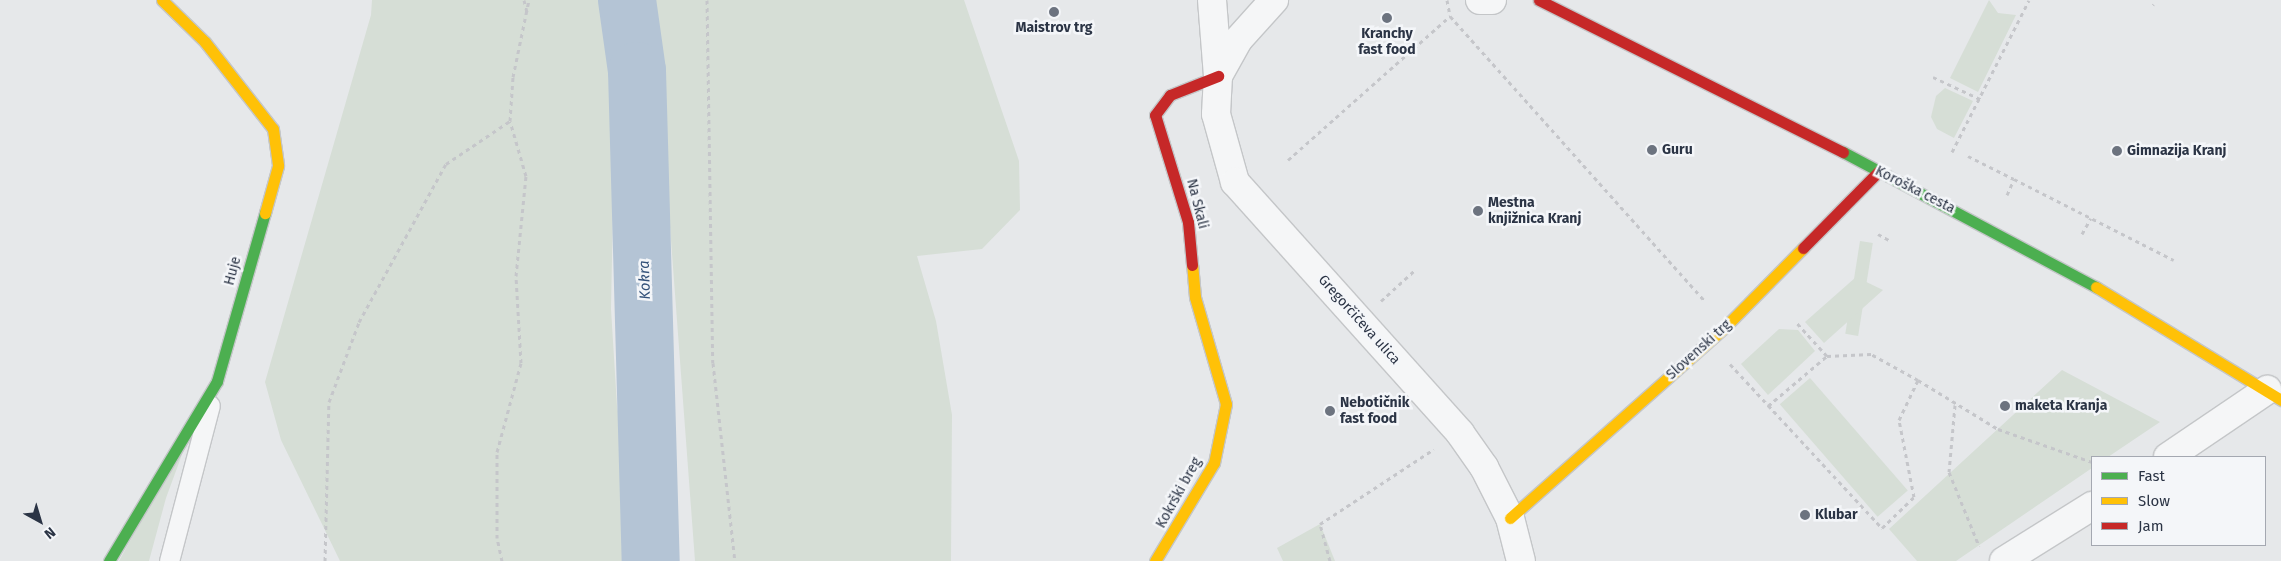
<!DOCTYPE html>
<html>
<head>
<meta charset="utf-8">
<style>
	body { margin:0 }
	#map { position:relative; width:2281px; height:561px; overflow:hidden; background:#e6e8ea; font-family:"Fira Sans",sans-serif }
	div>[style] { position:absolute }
	.green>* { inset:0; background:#d6ded6; transform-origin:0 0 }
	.river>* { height:58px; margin:-29px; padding:0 29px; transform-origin:29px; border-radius:29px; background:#b4c4d5 }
	.path>* { height:3px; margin-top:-1.5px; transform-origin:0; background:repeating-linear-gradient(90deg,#c5c6ca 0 4px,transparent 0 8px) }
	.roads { filter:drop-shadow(1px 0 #c4c6c8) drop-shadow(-1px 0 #c4c6c8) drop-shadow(0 1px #c4c6c8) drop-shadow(0 -1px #c4c6c8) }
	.lane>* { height:19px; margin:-9.5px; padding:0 9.5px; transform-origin:9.5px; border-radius:9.5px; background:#f5f6f7 }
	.street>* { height:28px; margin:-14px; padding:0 14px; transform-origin:14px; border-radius:14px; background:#f5f6f7 }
	.fast>* { height:11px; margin:-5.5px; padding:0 5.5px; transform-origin:5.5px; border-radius:5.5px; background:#4caf50 }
	.slow>* { height:11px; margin:-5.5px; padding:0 5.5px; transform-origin:5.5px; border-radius:5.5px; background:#ffc107 }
	.jam>* { height:11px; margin:-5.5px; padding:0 5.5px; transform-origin:5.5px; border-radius:5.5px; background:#c62828 }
	.dots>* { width:14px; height:14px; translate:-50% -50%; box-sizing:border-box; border:2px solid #f4f6f9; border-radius:50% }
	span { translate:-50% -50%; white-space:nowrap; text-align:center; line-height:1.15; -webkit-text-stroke:5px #f4f6f9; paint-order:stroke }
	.poi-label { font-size:14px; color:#2b3445; font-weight:700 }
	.left { translate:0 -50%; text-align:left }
	.street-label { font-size:14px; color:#2b3445 }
	.water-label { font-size:15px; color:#34527a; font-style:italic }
	.legend { position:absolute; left:2091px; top:456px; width:175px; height:90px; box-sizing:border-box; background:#f4f6f9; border:1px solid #a4a8b1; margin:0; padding:6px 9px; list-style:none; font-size:15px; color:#2b3445 }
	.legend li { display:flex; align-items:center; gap:10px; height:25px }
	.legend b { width:25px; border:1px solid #a4a8b1 }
	.north { position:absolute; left:15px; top:496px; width:50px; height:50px; -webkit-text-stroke:4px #f4f6f9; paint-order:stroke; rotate:141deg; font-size:14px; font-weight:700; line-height:20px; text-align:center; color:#2b3445 }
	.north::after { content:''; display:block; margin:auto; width:18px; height:22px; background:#2b3445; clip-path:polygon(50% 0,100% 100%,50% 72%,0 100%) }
</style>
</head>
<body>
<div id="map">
	<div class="green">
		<div style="clip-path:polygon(372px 0,610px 0,616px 52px,611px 309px,617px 406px,636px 517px,635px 561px,340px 561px,281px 440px,265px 382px,371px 15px)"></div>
		<div style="clip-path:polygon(653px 0,964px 0,1019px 161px,1020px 210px,982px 249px,917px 256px,936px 321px,952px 415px,951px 561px,695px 561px)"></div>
		<div style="clip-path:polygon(1989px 0,1998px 13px,2016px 15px,1978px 92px,1950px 78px)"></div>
		<div style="clip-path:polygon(1945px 88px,1973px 101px,1954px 138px,1937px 129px,1931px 117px,1936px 96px)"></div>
		<div style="left:1860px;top:241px;width:13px;height:94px;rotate:9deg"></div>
		<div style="clip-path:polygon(1856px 277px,1883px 290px,1824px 343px,1805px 322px)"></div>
		<div style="clip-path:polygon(1779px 329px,1798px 330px,1815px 351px,1768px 395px,1741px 364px)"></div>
		<div style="clip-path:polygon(2062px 370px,2160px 422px,2108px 457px,2092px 457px,2092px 468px,1956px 561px,1917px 561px,1889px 529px)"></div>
		<div style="left:1810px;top:378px;width:149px;height:40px;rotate:49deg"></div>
		<div style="clip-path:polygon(191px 430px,166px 498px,149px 561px,119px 561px)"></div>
		<div style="clip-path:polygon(1320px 524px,1335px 561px,1283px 561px,1277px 548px)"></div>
	</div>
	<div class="river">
		<div style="left:627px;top:0;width:72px;rotate:82deg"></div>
		<div style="left:637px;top:71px;width:490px;rotate:88.4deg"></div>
	</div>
	<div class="path">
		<div style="left:524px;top:0;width:12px;rotate:76deg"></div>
		<div style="left:707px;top:0;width:363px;rotate:89.1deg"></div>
		<div style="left:713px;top:363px;width:199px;rotate:83.7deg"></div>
		<div style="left:1447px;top:0;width:16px;rotate:79deg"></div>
		<div style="left:1450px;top:16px;width:381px;rotate:48.2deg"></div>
		<div style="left:2153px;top:5px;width:1px;rotate:-45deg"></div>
		<div style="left:1933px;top:77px;width:54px;rotate:25.1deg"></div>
		<div style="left:1952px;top:152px;width:170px;rotate:-63.1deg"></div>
		<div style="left:1968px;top:156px;width:51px;rotate:26.6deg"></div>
		<div style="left:1288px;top:160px;width:217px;rotate:-41.6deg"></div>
		<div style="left:2007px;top:195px;width:17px;rotate:-66deg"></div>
		<div style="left:2014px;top:179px;width:179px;rotate:26.9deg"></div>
		<div style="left:1878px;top:234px;width:13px;rotate:29deg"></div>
		<div style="left:2082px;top:234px;width:18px;rotate:-61deg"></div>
		<div style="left:1381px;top:301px;width:45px;rotate:-42.3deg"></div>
		<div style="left:1730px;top:364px;width:224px;rotate:47.2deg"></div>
		<div style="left:1882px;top:528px;width:45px;rotate:-44.1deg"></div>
		<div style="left:1914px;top:497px;width:78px;rotate:-101deg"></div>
		<div style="left:1899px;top:420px;width:44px;rotate:-64.6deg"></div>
		<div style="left:1918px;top:380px;width:54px;rotate:-151deg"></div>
		<div style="left:1871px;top:354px;width:44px;rotate:177.4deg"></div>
		<div style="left:1827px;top:356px;width:46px;rotate:-132.4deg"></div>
		<div style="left:1918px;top:380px;width:94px;rotate:31.5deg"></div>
		<div style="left:1998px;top:429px;width:100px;rotate:19.3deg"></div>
		<div style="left:1955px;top:405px;width:67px;rotate:95.1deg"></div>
		<div style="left:1949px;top:472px;width:80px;rotate:67.9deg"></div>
		<div style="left:1768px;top:406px;width:77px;rotate:-40.3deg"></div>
		<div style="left:325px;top:561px;width:159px;rotate:-88.6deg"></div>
		<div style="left:329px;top:402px;width:85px;rotate:-69.4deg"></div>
		<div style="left:359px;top:322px;width:180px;rotate:-61.2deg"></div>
		<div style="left:446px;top:164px;width:77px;rotate:-33.9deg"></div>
		<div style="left:502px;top:561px;width:24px;rotate:-102deg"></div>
		<div style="left:497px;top:538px;width:86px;rotate:-90deg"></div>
		<div style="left:497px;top:452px;width:92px;rotate:-74.9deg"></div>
		<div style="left:521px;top:363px;width:87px;rotate:-93.3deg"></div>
		<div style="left:516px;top:276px;width:100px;rotate:-84.3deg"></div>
		<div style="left:526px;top:176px;width:57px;rotate:-106.2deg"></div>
		<div style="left:510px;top:121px;width:44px;rotate:-86.1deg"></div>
		<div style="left:513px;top:77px;width:79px;rotate:-78.3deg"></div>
		<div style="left:1330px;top:561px;width:38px;rotate:-105deg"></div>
		<div style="left:1320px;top:524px;width:136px;rotate:-33.3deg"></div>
	</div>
	<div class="roads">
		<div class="lane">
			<div style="left:169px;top:561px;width:161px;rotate:-75.3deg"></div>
		</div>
		<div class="street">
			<div style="left:1212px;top:0;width:76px;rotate:85.5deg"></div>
			<div style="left:1218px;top:76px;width:38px;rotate:93deg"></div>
			<div style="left:1216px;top:114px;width:71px;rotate:74.4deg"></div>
			<div style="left:1235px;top:182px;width:337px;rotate:48.1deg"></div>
			<div style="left:1460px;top:433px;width:42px;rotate:54.8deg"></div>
			<div style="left:1484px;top:467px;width:57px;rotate:63deg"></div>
			<div style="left:1510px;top:518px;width:44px;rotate:75.7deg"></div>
			<div style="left:1480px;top:0;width:12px"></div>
			<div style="left:1218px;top:76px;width:41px;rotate:-60.9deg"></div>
			<div style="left:1238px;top:40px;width:54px;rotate:-48deg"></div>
			<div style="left:2168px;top:457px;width:120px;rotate:-34.1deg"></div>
			<div style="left:2004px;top:561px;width:104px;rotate:-32deg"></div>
		</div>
		<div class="fast">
			<div style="left:1843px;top:152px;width:287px;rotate:28.1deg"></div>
			<div style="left:109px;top:561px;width:210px;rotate:-59deg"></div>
			<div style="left:217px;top:381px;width:175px;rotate:-74.1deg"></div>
		</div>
		<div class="slow">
			<div style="left:162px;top:0;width:60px;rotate:44.3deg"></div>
			<div style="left:205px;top:42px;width:110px;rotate:52deg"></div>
			<div style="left:273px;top:129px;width:37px;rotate:82deg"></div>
			<div style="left:278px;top:166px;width:49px;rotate:105.5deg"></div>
			<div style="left:2096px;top:287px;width:217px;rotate:31.4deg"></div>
			<div style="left:1510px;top:518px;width:286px;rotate:-41.6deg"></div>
			<div style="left:1724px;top:328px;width:112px;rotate:-45.4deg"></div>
			<div style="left:1155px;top:561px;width:114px;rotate:-59deg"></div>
			<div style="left:1214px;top:463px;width:60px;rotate:-78.5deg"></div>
			<div style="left:1226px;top:404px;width:111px;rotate:-106.2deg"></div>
			<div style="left:1195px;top:297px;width:32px;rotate:-95deg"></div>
		</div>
		<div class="jam">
			<div style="left:1539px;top:0;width:340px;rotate:26.6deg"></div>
			<div style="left:1803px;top:248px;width:107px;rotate:-45.4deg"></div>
			<div style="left:1192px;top:265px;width:43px;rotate:-95.3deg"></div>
			<div style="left:1188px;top:222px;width:112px;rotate:-107.1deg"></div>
			<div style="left:1155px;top:115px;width:25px;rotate:-53deg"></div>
			<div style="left:1170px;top:95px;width:52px;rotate:-21.6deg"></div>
		</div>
	</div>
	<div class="dots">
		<div style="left:1054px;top:12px;background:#6c737f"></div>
		<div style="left:1387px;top:18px;background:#6c737f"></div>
		<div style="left:1652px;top:150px;background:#6c737f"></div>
		<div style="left:2117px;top:151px;background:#6c737f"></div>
		<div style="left:1478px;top:211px;background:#6c737f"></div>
		<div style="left:2005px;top:406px;background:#6c737f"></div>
		<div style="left:1330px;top:411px;background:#6c737f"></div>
		<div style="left:1805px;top:515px;background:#6c737f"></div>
	</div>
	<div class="poi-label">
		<span style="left:1054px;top:28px">Maistrov trg</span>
		<span style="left:1387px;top:42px">Kranchy<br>fast food</span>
		<span class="left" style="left:1662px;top:150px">Guru</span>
		<span class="left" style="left:2127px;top:151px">Gimnazija Kranj</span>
		<span class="left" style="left:1488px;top:211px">Mestna<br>knjižnica Kranj</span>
		<span class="left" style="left:1340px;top:411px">Nebotičnik<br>fast food</span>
		<span class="left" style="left:2015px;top:406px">maketa Kranja</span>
		<span class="left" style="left:1815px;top:515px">Klubar</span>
	</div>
	<div class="street-label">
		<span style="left:1915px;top:190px;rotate:27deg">Koroška cesta</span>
		<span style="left:1197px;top:204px;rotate:76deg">Na Skali</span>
		<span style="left:233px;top:271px;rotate:-75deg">Huje</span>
		<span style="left:1359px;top:320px;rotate:48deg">Gregorčičeva ulica</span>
		<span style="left:1699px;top:350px;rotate:-42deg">Slovenski trg</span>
		<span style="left:1179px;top:493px;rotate:-61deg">Kokrški breg</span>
	</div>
	<div class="water-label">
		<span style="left:645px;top:280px;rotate:-92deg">Kokra</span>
	</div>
	<ul class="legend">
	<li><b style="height:6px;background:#4caf50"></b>Fast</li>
	<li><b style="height:6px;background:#ffc107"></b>Slow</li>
	<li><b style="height:6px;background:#c62828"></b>Jam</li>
	</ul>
	<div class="north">N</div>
</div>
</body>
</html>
